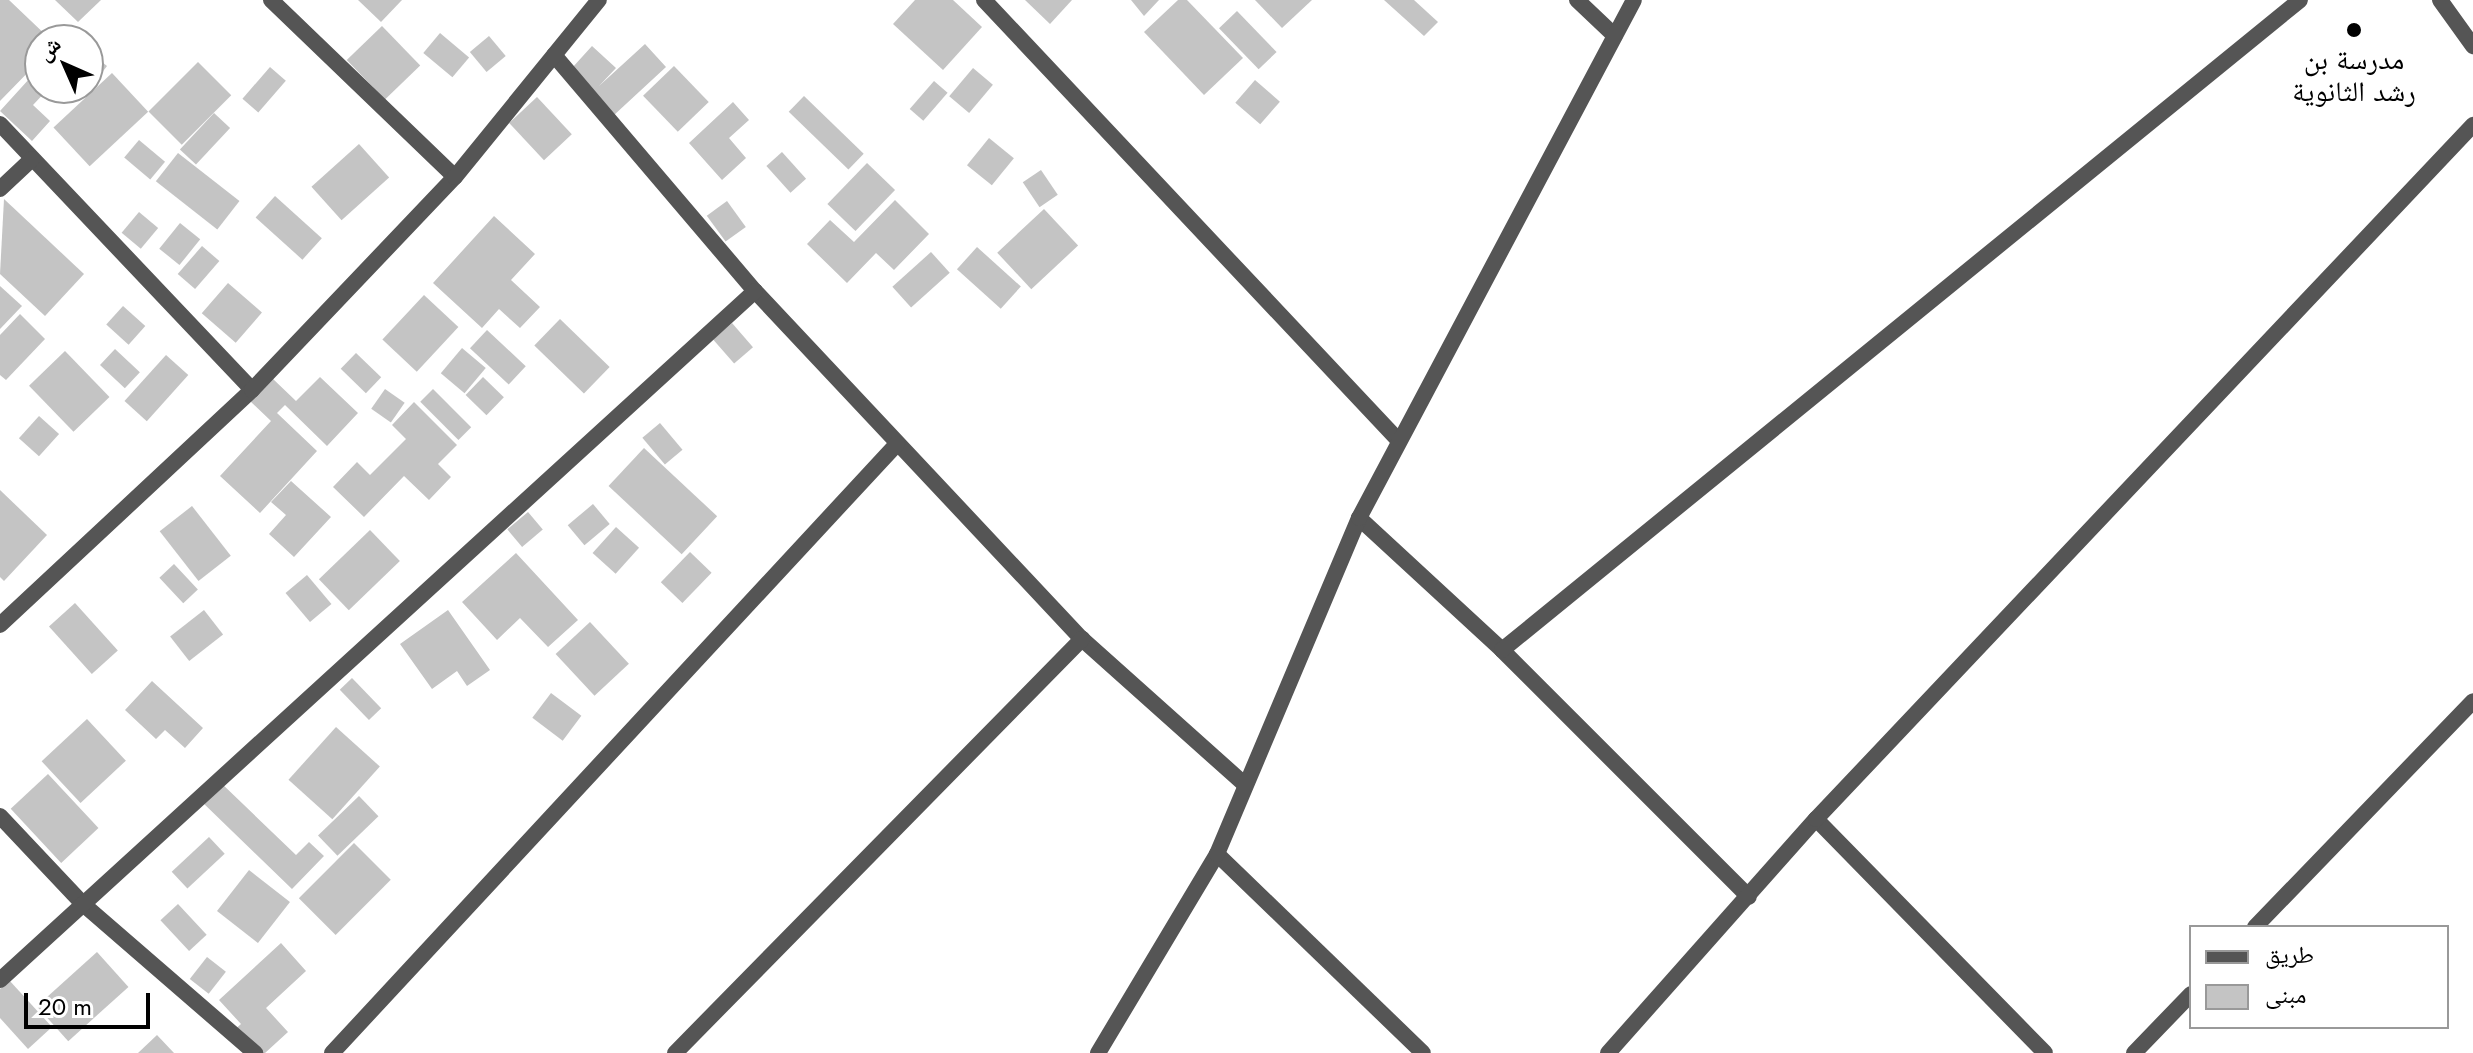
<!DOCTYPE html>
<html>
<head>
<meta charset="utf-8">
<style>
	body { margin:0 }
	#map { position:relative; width:2473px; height:1053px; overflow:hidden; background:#fff; font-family:Jost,"Noto Naskh Arabic",sans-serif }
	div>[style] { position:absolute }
	.building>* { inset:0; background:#c4c4c4; transform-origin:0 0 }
	.minor>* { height:16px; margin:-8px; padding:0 8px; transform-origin:8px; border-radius:8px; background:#555 }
	.tertiary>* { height:16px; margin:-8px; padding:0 8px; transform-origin:8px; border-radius:8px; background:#555 }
	.dots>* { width:22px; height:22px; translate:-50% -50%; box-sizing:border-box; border:4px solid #fff; border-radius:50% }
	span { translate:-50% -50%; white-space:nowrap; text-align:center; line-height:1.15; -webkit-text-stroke:8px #fff; paint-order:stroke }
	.poi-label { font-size:28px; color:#000 }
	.legend { position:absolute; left:2189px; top:925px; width:260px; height:104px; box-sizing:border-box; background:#fff; border:2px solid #999; margin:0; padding:10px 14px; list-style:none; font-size:24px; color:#000 }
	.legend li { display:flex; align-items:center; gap:16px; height:40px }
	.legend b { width:40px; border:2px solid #999 }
	.north { position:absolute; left:24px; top:24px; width:80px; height:80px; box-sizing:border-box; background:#fff; border:2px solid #999; border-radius:50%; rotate:315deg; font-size:22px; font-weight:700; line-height:32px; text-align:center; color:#000 }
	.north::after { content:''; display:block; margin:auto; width:28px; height:36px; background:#000; clip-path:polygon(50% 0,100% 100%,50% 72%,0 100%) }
	.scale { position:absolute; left:24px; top:993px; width:126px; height:36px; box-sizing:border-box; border:4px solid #000; border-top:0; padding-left:10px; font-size:24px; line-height:28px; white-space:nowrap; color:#000; -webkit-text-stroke:6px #fff; paint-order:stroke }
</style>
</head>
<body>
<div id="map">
	<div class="building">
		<div style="clip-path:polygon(0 0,9px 0,51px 40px,40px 40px,40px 60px,0 101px)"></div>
		<div style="clip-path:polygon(55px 0,101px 0,78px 22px)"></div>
		<div style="clip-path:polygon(358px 0,402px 0,381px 22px)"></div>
		<div style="clip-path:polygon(915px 0,953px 0,982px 27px,943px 70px,893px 24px)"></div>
		<div style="clip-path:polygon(1025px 0,1072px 0,1050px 24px)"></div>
		<div style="clip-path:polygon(1131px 0,1159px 0,1144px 16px)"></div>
		<div style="clip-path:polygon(1178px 0,1187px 0,1243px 58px,1204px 95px,1144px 32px)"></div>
		<div style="clip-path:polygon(1255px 0,1312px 0,1282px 28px)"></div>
		<div style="clip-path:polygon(1384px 0,1414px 0,1438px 22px,1424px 36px)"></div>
		<div style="left:1237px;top:11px;width:57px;height:25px;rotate:46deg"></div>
		<div style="left:382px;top:26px;width:55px;height:49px;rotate:46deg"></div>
		<div style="left:440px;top:33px;width:38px;height:26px;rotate:40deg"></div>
		<div style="left:489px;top:36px;width:26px;height:25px;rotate:50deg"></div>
		<div style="clip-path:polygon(645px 44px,666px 67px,613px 116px,572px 68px,592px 46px,616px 68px,599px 86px)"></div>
		<div style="clip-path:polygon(88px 51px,107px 66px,94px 83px,88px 78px)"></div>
		<div style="left:198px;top:62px;width:47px;height:70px;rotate:45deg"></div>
		<div style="left:674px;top:66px;width:50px;height:43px;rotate:46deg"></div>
		<div style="clip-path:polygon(40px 67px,40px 88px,49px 88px,33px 105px,50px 121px,32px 141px,0 111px)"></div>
		<div style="left:270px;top:67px;width:21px;height:42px;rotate:41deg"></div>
		<div style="left:973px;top:68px;width:26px;height:37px;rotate:40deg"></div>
		<div style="left:112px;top:73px;width:53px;height:80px;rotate:47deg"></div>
		<div style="left:1255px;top:80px;width:33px;height:30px;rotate:41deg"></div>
		<div style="left:934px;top:81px;width:18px;height:37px;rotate:41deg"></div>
		<div style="left:804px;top:96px;width:83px;height:22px;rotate:44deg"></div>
		<div style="left:537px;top:97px;width:51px;height:38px;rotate:47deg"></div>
		<div style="clip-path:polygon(733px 102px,749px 120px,729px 138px,746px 158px,722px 180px,689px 143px)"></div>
		<div style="left:214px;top:113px;width:22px;height:50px;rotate:43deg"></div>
		<div style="left:989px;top:138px;width:32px;height:35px;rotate:39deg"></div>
		<div style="left:139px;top:140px;width:34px;height:23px;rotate:40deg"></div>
		<div style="left:359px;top:144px;width:45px;height:64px;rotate:48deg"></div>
		<div style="left:782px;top:152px;width:36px;height:21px;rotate:48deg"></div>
		<div style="left:178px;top:153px;width:78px;height:36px;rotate:38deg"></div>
		<div style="left:867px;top:163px;width:39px;height:57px;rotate:44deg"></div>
		<div style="left:1041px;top:170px;width:30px;height:22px;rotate:56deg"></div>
		<div style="left:275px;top:196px;width:63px;height:29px;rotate:42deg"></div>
		<div style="clip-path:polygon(4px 199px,84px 274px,45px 316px,0 274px)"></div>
		<div style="clip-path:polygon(895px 200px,929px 234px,894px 270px,876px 253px,847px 283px,807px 244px,830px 220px,854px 242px)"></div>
		<div style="left:727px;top:201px;width:32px;height:25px;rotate:54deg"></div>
		<div style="left:1044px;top:209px;width:50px;height:64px;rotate:47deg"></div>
		<div style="left:139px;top:212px;width:25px;height:27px;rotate:40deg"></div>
		<div style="clip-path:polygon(494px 216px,535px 254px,511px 280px,540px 307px,520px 328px,499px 309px,482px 328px,433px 283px)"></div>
		<div style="left:180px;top:223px;width:26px;height:33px;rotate:39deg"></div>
		<div style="left:202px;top:246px;width:23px;height:37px;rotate:41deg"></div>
		<div style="left:977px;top:247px;width:59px;height:30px;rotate:42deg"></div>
		<div style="left:931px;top:252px;width:28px;height:52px;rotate:48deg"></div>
		<div style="left:228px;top:283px;width:45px;height:40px;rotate:41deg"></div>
		<div style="clip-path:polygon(0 286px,22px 306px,0 329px)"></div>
		<div style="left:424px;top:295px;width:47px;height:61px;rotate:43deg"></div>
		<div style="left:123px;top:306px;width:30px;height:25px;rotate:42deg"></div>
		<div style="clip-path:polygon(20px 314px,45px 339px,6px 380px,0 375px,0 335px)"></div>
		<div style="left:560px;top:319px;width:69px;height:37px;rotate:44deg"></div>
		<div style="left:732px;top:323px;width:32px;height:25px;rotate:49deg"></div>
		<div style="left:487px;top:330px;width:53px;height:25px;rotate:43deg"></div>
		<div style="left:462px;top:348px;width:31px;height:33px;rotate:40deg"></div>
		<div style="left:115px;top:349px;width:34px;height:22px;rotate:43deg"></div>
		<div style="left:65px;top:351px;width:64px;height:50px;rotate:46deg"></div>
		<div style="left:356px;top:353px;width:35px;height:22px;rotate:44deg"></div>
		<div style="left:166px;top:355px;width:30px;height:62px;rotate:42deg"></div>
		<div style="clip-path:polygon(320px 377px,358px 413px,327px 446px,285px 405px,277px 413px,317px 451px,260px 513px,220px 476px,271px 421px,250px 401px,272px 378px,296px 401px)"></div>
		<div style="left:483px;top:377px;width:29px;height:25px;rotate:44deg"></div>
		<div style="left:385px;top:389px;width:24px;height:24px;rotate:35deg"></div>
		<div style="left:433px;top:389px;width:54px;height:18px;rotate:45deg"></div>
		<div style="clip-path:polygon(414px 402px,457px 445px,438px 464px,451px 477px,429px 500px,404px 476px,364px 517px,333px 487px,357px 462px,370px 475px,406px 439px,392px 425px)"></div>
		<div style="left:39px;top:416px;width:27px;height:30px;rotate:42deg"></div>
		<div style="left:660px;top:423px;width:35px;height:23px;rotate:50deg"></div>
		<div style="left:644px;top:448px;width:100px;height:52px;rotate:43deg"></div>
		<div style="clip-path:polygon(291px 481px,331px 517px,294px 557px,269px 534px,286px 515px,271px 502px)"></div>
		<div style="clip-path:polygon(0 490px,47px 535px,4px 581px,0 577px)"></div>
		<div style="left:593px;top:504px;width:26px;height:33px;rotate:50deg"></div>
		<div style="left:192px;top:506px;width:63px;height:41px;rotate:52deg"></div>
		<div style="left:528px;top:512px;width:23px;height:27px;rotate:50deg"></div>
		<div style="left:616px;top:527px;width:31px;height:35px;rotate:42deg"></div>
		<div style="left:370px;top:530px;width:43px;height:71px;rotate:46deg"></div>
		<div style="left:690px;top:552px;width:30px;height:42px;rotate:44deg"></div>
		<div style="clip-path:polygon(516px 553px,578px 620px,548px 647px,520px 618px,497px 640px,462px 602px)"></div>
		<div style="left:174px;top:564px;width:35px;height:20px;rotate:47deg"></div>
		<div style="left:307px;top:575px;width:38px;height:28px;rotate:50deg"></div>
		<div style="left:75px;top:603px;width:64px;height:35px;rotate:48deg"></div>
		<div style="left:204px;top:610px;width:31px;height:43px;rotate:52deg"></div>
		<div style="clip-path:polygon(448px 610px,490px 670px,467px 686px,457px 671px,432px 689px,400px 644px)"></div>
		<div style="left:590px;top:622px;width:57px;height:47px;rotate:47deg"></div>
		<div style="left:352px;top:678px;width:42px;height:17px;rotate:46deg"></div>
		<div style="clip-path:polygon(152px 681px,203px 728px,185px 748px,165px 730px,156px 739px,125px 710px)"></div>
		<div style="left:551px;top:693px;width:38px;height:31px;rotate:37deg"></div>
		<div style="left:87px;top:719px;width:57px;height:62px;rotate:47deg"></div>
		<div style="left:336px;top:727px;width:59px;height:71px;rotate:42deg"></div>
		<div style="left:48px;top:774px;width:74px;height:51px;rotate:47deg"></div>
		<div style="clip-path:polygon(219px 781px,296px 855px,309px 842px,324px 856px,292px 889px,200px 800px)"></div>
		<div style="left:359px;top:796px;width:28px;height:57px;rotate:46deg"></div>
		<div style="left:209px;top:837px;width:23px;height:51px;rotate:47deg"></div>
		<div style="left:354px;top:843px;width:52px;height:78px;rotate:45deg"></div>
		<div style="left:249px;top:870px;width:52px;height:52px;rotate:38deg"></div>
		<div style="left:178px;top:904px;width:42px;height:24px;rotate:47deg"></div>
		<div style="clip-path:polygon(281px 943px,306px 971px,266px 1008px,288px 1032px,265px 1053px,249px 1053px,231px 1033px,241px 1024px,219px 1000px)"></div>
		<div style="left:97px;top:952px;width:47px;height:81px;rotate:48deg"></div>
		<div style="left:207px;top:957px;width:24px;height:28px;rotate:38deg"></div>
		<div style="clip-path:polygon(9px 980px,52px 1027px,28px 1049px,0 1018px,0 989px)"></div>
		<div style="clip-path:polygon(157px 1035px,174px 1053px,138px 1053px)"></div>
	</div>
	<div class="minor">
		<div style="left:271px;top:0;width:255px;rotate:43.9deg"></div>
		<div style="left:984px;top:0;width:604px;rotate:46.74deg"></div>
		<div style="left:1577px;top:0;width:52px;rotate:43.5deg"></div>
		<div style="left:554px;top:55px;width:310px;rotate:49.6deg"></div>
		<div style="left:755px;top:291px;width:478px;rotate:46.8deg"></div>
		<div style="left:1082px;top:639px;width:217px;rotate:41.8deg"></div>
		<div style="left:0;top:124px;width:366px;rotate:46.5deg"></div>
		<div style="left:0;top:189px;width:44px;rotate:-43.2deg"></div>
		<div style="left:1359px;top:518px;width:195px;rotate:42.7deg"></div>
		<div style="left:1502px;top:650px;width:349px;rotate:45deg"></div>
		<div style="left:0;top:625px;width:345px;rotate:-43deg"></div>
		<div style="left:252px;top:390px;width:294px;rotate:-46.4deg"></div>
		<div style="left:455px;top:177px;width:228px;rotate:-50.9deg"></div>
		<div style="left:1502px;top:650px;width:1029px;rotate:-39.16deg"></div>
		<div style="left:0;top:816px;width:121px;rotate:46.7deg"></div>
		<div style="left:83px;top:904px;width:228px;rotate:40.9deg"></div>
		<div style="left:1816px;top:819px;width:327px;rotate:45.6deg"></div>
		<div style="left:1217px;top:854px;width:286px;rotate:44deg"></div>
		<div style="left:2255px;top:927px;width:314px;rotate:-46deg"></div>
		<div style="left:0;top:980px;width:1022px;rotate:-42.38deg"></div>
		<div style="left:332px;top:1053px;width:831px;rotate:-47.15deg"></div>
		<div style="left:675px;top:1053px;width:581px;rotate:-45.49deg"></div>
		<div style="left:1098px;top:1053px;width:232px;rotate:-59.1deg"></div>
		<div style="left:1217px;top:854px;width:365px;rotate:-67.1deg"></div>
		<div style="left:1359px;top:518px;width:586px;rotate:-62.04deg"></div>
		<div style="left:1608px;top:1053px;width:313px;rotate:-48.4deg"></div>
		<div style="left:1816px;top:819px;width:956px;rotate:-46.57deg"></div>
		<div style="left:2134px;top:1053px;width:82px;rotate:-46deg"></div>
	</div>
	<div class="tertiary">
		<div style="left:2440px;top:0;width:57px;rotate:54.3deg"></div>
	</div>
	<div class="dots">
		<div style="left:2354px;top:30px;background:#000"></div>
	</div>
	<div class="poi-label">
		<span style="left:2354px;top:76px">مدرسة بن<br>رشد الثانوية</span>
	</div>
	<ul class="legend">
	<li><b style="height:10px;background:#555"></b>طريق</li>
	<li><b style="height:22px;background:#c4c4c4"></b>مبنى</li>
	</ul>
	<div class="north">ش</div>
	<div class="scale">20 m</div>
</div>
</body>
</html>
